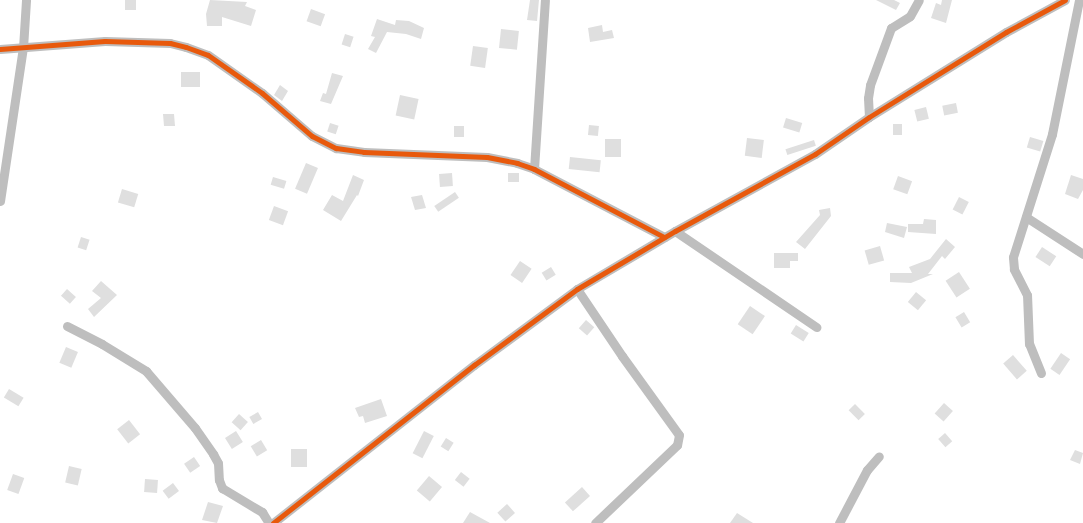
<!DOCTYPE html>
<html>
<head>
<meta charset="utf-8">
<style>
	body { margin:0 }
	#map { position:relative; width:1083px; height:523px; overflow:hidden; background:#fff; font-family:"Fira Sans",sans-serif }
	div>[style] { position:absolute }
	.building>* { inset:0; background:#dfdfdf; transform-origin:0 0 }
	.minor>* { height:9px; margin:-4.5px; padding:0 4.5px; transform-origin:4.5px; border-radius:4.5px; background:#bebebe }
	.cycleway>* { height:5px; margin:-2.5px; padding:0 2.5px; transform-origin:2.5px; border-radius:2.5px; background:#e8590c }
	span { translate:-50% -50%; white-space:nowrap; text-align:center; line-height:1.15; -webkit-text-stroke:4.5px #fff; paint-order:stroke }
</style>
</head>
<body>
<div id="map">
	<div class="building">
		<div style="left:125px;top:0;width:11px;height:10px"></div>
		<div style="clip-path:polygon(210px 0,247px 2px,245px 6px,256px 10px,251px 26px,222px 17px,222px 26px,207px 26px,206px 14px)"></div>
		<div style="clip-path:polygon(530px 0,539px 0,537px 21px,527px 20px)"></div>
		<div style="clip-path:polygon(876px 0,894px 0,900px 3px,896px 10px)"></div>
		<div style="clip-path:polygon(942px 0,952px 0,946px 23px,931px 18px,936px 3px,941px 5px)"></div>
		<div style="left:311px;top:9px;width:15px;height:13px;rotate:20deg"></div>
		<div style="clip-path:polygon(377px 19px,395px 25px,396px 20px,409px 21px,424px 28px,421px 39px,406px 34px,387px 32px,376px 53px,368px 49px,375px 37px,371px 36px)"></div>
		<div style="clip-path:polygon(602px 25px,603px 32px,612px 30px,614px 38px,590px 42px,588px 28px)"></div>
		<div style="left:501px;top:29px;width:18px;height:19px;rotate:6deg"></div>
		<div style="left:345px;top:34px;width:9px;height:11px;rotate:18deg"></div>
		<div style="left:473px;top:46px;width:15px;height:20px;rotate:8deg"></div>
		<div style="left:181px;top:72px;width:19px;height:15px"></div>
		<div style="clip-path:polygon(332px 73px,343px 76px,331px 104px,320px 101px,323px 93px,326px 94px)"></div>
		<div style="clip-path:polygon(280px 85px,288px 91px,282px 101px,274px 95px)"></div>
		<div style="left:400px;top:95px;width:19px;height:21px;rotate:12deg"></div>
		<div style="left:956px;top:103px;width:10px;height:14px;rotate:79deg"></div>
		<div style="left:926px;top:107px;width:12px;height:12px;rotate:76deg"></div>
		<div style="clip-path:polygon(163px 114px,174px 114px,175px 126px,164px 126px)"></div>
		<div style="left:786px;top:118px;width:17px;height:10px;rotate:17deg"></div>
		<div style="left:330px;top:123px;width:9px;height:9px;rotate:18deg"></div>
		<div style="left:893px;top:124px;width:9px;height:11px"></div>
		<div style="left:589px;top:125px;width:10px;height:10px;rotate:6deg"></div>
		<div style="left:454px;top:126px;width:10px;height:11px"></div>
		<div style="left:1030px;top:137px;width:14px;height:11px;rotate:17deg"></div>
		<div style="left:747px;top:138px;width:17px;height:18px;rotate:7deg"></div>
		<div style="left:605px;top:139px;width:16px;height:18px"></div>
		<div style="left:814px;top:140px;width:6px;height:30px;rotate:72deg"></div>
		<div style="left:570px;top:157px;width:31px;height:12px;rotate:6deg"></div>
		<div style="left:306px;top:163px;width:13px;height:28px;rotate:23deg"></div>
		<div style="left:452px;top:173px;width:13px;height:13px;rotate:86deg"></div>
		<div style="left:508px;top:173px;width:11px;height:9px"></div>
		<div style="clip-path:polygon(353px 175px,364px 180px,358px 196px,357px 195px,341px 221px,323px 210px,332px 195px,343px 201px)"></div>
		<div style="clip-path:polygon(1071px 175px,1083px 179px,1083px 190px,1078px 199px,1065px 194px)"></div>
		<div style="left:898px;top:176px;width:15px;height:14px;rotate:20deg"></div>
		<div style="left:273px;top:177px;width:14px;height:8px;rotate:17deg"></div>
		<div style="left:122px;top:189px;width:17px;height:14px;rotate:17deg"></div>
		<div style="left:455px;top:192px;width:7px;height:25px;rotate:56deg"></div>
		<div style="clip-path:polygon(422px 195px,426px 208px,415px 210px,411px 197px)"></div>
		<div style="left:959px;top:197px;width:11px;height:14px;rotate:27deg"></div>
		<div style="left:274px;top:206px;width:15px;height:15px;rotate:20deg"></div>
		<div style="clip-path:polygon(830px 208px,831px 216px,805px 249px,796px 242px,820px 215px,819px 210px)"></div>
		<div style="clip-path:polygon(924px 219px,936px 220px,936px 234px,908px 232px,908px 224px,923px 224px)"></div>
		<div style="clip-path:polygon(887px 223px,907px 227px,904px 238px,885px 232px)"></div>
		<div style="left:81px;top:237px;width:9px;height:11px;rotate:18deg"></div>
		<div style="clip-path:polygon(946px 239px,955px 247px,945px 259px,942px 256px,928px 274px,933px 274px,911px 283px,890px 282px,890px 273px,912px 273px,909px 267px,930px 259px)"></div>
		<div style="left:880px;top:246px;width:15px;height:16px;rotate:74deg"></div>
		<div style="left:1042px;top:247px;width:17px;height:12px;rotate:33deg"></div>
		<div style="clip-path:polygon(774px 253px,798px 253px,798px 261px,790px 261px,790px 268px,774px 268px)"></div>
		<div style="left:520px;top:261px;width:14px;height:17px;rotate:34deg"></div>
		<div style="left:551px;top:267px;width:9px;height:11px;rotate:58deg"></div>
		<div style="left:959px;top:272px;width:20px;height:16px;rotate:57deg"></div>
		<div style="clip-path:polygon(101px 281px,117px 295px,94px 317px,88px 309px,101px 298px,92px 291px)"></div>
		<div style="left:67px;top:289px;width:12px;height:9px;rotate:42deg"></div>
		<div style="left:916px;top:292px;width:13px;height:13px;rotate:39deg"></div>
		<div style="left:750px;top:306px;width:18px;height:22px;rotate:34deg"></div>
		<div style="left:964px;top:312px;width:12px;height:10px;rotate:59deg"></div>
		<div style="left:586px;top:320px;width:11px;height:11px;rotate:41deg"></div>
		<div style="left:796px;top:325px;width:15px;height:10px;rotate:32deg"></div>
		<div style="left:66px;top:347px;width:13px;height:17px;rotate:23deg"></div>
		<div style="left:1061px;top:353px;width:11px;height:19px;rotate:34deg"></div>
		<div style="left:1013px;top:355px;width:21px;height:13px;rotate:49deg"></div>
		<div style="left:9px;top:389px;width:17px;height:10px;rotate:31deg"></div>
		<div style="clip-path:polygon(381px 399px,387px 416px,365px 423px,363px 416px,359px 417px,355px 408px)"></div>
		<div style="left:944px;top:403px;width:12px;height:14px;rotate:42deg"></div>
		<div style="left:855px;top:404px;width:14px;height:9px;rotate:45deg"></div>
		<div style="left:258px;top:412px;width:8px;height:10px;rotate:60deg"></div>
		<div style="left:239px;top:414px;width:12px;height:11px;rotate:42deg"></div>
		<div style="left:129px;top:420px;width:18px;height:15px;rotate:52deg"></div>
		<div style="left:236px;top:431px;width:13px;height:13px;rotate:58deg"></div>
		<div style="left:424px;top:431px;width:11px;height:25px;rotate:27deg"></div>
		<div style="left:945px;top:433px;width:11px;height:9px;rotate:49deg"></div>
		<div style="left:446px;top:438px;width:9px;height:10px;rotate:32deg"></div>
		<div style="left:261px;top:440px;width:12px;height:12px;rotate:59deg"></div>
		<div style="left:291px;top:449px;width:16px;height:18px"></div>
		<div style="clip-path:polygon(1075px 450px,1083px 453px,1080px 464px,1070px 460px)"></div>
		<div style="left:194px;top:457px;width:11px;height:12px;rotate:56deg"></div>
		<div style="left:69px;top:466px;width:13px;height:17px;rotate:13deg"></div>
		<div style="left:461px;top:472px;width:11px;height:10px;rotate:38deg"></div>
		<div style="left:13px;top:474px;width:12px;height:17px;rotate:20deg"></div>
		<div style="left:429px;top:476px;width:17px;height:19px;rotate:40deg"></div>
		<div style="left:145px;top:479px;width:13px;height:13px;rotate:4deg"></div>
		<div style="left:173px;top:483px;width:10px;height:13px;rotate:53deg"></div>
		<div style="left:582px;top:487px;width:12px;height:23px;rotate:48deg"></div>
		<div style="clip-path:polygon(208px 502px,223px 506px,217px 523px,202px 520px)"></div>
		<div style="left:507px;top:504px;width:12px;height:13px;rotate:48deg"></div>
		<div style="clip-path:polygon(470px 512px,490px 523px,463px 523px)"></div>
		<div style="clip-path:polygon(737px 513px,753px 523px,730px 523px)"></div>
	</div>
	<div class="minor">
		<div style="left:0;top:49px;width:105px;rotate:-4.4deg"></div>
		<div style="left:105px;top:41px;width:65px;rotate:1.8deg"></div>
		<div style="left:170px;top:43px;width:16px;rotate:14deg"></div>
		<div style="left:186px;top:47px;width:23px;rotate:20deg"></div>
		<div style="left:208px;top:55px;width:66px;rotate:35.1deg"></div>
		<div style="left:262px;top:93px;width:66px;rotate:40.7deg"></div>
		<div style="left:312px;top:136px;width:27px;rotate:27deg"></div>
		<div style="left:336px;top:148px;width:28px;rotate:8deg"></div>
		<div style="left:364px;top:152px;width:123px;rotate:2.3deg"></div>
		<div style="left:487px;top:157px;width:31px;rotate:11deg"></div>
		<div style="left:517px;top:163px;width:18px;rotate:19deg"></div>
		<div style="left:534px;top:169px;width:147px;rotate:27.6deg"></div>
		<div style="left:869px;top:117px;width:19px;rotate:-93deg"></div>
		<div style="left:868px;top:98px;width:13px;rotate:-81deg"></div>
		<div style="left:870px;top:85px;width:61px;rotate:-69.8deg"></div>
		<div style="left:891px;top:28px;width:22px;rotate:-32deg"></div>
		<div style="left:910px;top:16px;width:18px;rotate:-61deg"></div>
		<div style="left:534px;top:169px;width:169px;rotate:-86.3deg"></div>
		<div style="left:0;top:201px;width:155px;rotate:-81.5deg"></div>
		<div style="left:23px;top:48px;width:48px;rotate:-86.4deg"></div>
		<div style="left:1026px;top:217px;width:68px;rotate:33deg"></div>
		<div style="left:675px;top:231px;width:171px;rotate:34.2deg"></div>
		<div style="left:577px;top:289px;width:81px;rotate:56.1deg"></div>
		<div style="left:622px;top:356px;width:97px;rotate:54.2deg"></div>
		<div style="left:679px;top:435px;width:10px;rotate:101deg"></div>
		<div style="left:677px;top:445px;width:113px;rotate:136.4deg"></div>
		<div style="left:67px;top:326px;width:39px;rotate:27deg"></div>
		<div style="left:102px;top:344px;width:52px;rotate:31.5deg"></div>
		<div style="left:146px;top:371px;width:75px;rotate:49.3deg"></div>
		<div style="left:195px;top:428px;width:32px;rotate:55deg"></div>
		<div style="left:213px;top:454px;width:10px;rotate:61deg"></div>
		<div style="left:218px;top:463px;width:17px;rotate:87deg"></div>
		<div style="left:219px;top:480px;width:9px;rotate:69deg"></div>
		<div style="left:222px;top:488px;width:47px;rotate:31deg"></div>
		<div style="left:262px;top:512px;width:13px;rotate:58deg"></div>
		<div style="left:1041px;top:373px;width:31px;rotate:-112deg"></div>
		<div style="left:1029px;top:344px;width:49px;rotate:-92.3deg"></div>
		<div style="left:1027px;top:295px;width:29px;rotate:-117deg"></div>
		<div style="left:1014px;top:269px;width:12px;rotate:-95deg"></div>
		<div style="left:1013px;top:257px;width:129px;rotate:-72.4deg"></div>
		<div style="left:1052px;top:134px;width:137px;rotate:-78.6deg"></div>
		<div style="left:273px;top:523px;width:256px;rotate:-38.2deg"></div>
		<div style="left:474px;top:365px;width:128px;rotate:-36.4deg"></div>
		<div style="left:577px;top:289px;width:114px;rotate:-30.6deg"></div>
		<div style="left:675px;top:231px;width:160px;rotate:-28.8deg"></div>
		<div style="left:815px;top:154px;width:65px;rotate:-34.4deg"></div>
		<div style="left:869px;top:117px;width:161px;rotate:-31.8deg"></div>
		<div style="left:1006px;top:32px;width:67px;rotate:-28.5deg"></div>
		<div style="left:839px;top:523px;width:60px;rotate:-62.2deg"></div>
		<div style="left:867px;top:470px;width:18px;rotate:-49deg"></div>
	</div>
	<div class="cycleway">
		<div style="left:0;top:49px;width:105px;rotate:-4.4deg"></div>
		<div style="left:105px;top:41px;width:65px;rotate:1.8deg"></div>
		<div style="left:170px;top:43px;width:16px;rotate:14deg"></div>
		<div style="left:186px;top:47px;width:23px;rotate:20deg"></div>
		<div style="left:208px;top:55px;width:66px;rotate:35.1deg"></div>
		<div style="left:262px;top:93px;width:66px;rotate:40.7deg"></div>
		<div style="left:312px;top:136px;width:27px;rotate:27deg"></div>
		<div style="left:336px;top:148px;width:28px;rotate:8deg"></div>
		<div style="left:364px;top:152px;width:123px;rotate:2.3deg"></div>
		<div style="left:487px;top:157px;width:31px;rotate:11deg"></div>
		<div style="left:517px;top:163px;width:18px;rotate:19deg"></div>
		<div style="left:534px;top:169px;width:147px;rotate:27.6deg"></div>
		<div style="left:273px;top:523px;width:256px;rotate:-38.2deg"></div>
		<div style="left:474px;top:365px;width:128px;rotate:-36.4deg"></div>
		<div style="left:577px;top:289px;width:114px;rotate:-30.6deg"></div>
		<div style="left:675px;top:231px;width:160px;rotate:-28.8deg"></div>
		<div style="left:815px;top:154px;width:65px;rotate:-34.4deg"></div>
		<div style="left:869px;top:117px;width:161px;rotate:-31.8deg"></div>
		<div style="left:1006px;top:32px;width:67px;rotate:-28.5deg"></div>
	</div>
</div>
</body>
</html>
